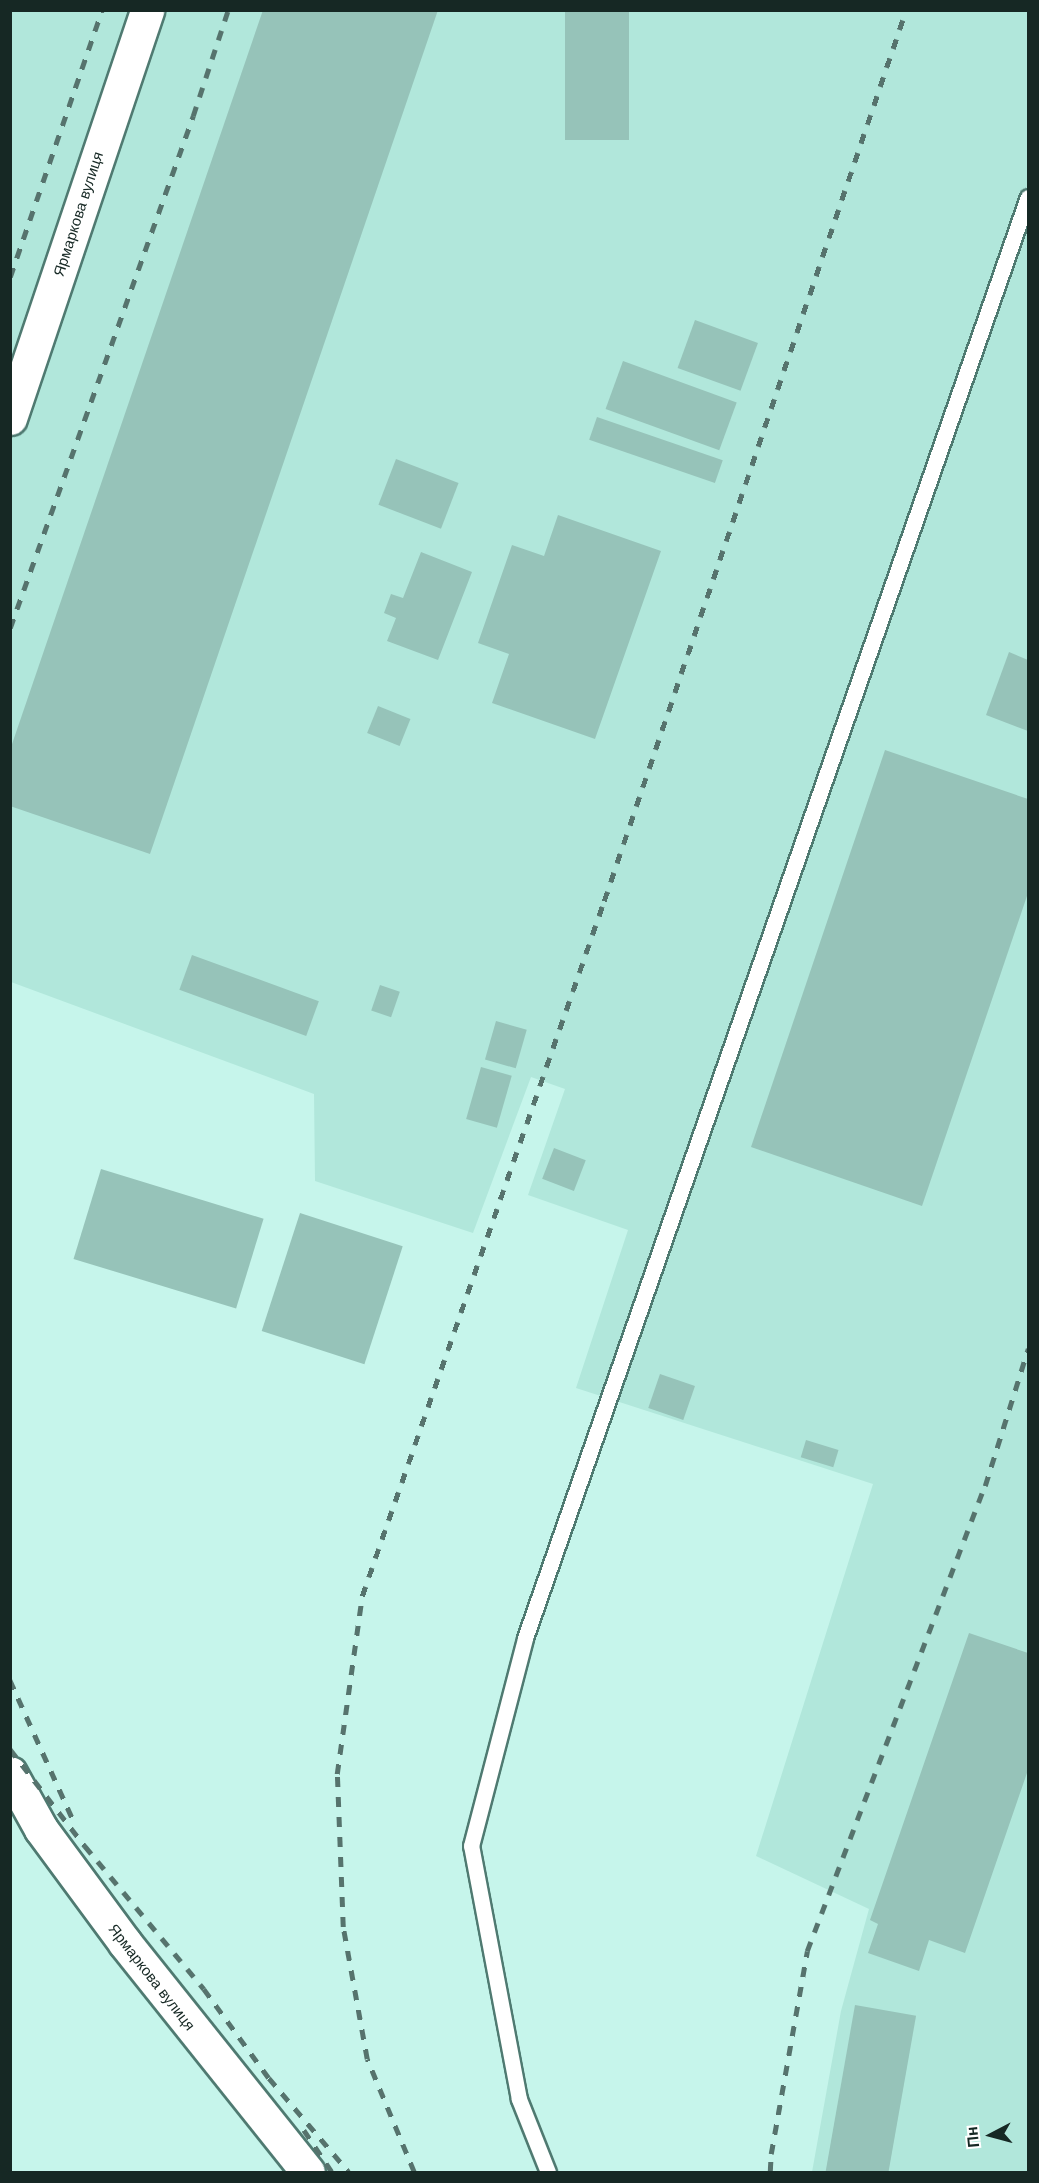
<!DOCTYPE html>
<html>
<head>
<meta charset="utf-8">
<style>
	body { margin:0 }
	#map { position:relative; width:1039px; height:2183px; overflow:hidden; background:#c6f5eb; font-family:Arial,sans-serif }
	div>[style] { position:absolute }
	.built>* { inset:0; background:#b1e7db }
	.building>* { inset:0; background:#96c3b9; transform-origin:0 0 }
	.roads { filter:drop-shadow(2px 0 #4f7a71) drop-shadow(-2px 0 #4f7a71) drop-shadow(0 2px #4f7a71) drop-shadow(0 -2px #4f7a71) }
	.lane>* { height:15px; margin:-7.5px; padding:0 7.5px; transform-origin:7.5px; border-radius:7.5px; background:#fff }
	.secondary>* { height:33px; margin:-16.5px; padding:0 16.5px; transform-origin:16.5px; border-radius:16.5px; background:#fff }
	.rail>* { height:4.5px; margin-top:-2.25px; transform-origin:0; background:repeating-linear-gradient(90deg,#56736d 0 10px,transparent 0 20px) }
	span { translate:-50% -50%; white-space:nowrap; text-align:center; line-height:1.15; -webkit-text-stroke:6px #fff; paint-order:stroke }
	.street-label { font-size:15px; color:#162824 }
	.frame { position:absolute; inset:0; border:12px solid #162824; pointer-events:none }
	.north { position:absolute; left:961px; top:2105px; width:60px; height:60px; -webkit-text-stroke:4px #fff; paint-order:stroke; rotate:264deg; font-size:16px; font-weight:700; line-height:24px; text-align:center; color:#162824 }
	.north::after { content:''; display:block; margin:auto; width:21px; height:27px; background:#162824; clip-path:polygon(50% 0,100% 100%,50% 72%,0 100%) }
</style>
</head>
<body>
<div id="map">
	<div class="built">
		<div style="clip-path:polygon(11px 11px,1028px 11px,1028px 2172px,812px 2172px,841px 2011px,869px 1909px,756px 1856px,873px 1484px,576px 1388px,628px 1230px,528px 1195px,565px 1089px,531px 1077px,473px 1233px,315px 1181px,314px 1094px,11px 982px)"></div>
	</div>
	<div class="building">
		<div style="clip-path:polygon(263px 10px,438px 10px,150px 854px,10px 806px,10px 750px)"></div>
		<div style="left:565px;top:10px;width:64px;height:130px"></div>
		<div style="left:695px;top:320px;width:67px;height:51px;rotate:20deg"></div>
		<div style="left:623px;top:361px;width:121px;height:51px;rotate:20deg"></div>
		<div style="left:597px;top:417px;width:133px;height:24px;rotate:19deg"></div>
		<div style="left:396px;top:459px;width:67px;height:49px;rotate:21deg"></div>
		<div style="clip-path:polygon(558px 515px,661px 551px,595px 739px,492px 703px,509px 654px,478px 643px,512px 545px,544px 556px)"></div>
		<div style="clip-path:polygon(421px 552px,472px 572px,438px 660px,387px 641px,396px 618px,384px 613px,391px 594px,403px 598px)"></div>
		<div style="clip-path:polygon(1009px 652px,1028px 660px,1028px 731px,986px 715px)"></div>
		<div style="left:378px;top:706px;width:35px;height:29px;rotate:22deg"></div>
		<div style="clip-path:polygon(885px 750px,1028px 799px,1028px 893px,922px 1206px,751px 1147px)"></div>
		<div style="left:192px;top:955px;width:135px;height:37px;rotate:20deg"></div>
		<div style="left:380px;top:985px;width:21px;height:27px;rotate:19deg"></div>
		<div style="left:496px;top:1021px;width:32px;height:40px;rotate:16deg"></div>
		<div style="left:481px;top:1067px;width:32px;height:54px;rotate:16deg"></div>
		<div style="left:554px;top:1148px;width:34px;height:33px;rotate:21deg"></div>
		<div style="left:101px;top:1169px;width:170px;height:94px;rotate:17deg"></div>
		<div style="left:300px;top:1213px;width:108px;height:124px;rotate:18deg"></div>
		<div style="left:660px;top:1374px;width:37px;height:36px;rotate:19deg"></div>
		<div style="left:806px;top:1440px;width:34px;height:18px;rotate:17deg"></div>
		<div style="clip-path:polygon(969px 1633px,1028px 1653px,1028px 1770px,965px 1953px,929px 1940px,919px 1971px,868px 1953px,878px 1924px,870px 1920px)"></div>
		<div style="left:855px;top:2005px;width:62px;height:170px;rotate:10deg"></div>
	</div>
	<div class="roads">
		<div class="lane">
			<div style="left:548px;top:2172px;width:79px;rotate:-111.7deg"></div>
			<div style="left:519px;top:2099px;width:258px;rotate:-100.7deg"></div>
			<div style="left:471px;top:1846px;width:215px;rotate:-75.4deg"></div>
			<div style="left:525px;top:1638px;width:1526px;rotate:-70.76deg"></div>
		</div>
		<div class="secondary">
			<div style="left:10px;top:418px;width:430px;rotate:-71.4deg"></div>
			<div style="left:10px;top:1773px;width:64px;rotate:61deg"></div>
			<div style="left:41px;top:1829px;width:142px;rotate:53.6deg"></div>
			<div style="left:125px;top:1943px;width:293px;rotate:51.4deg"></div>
		</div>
	</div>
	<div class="rail">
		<div style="left:10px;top:277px;width:282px;rotate:-71deg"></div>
		<div style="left:10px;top:628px;width:544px;rotate:-70.33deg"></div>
		<div style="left:193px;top:116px;width:112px;rotate:-71.7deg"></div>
		<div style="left:10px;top:1680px;width:158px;rotate:65.7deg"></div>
		<div style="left:10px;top:1749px;width:123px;rotate:52.3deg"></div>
		<div style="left:85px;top:1846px;width:186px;rotate:50.2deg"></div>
		<div style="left:204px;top:1989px;width:110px;rotate:53.9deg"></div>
		<div style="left:269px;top:2078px;width:123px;rotate:49.6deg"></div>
		<div style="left:304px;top:2130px;width:50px;rotate:56.3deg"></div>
		<div style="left:414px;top:2172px;width:122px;rotate:-112.6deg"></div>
		<div style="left:367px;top:2059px;width:134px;rotate:-100.3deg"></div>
		<div style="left:343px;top:1927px;width:153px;rotate:-92.2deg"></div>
		<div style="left:337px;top:1774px;width:180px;rotate:-82deg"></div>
		<div style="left:362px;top:1596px;width:736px;rotate:-70.8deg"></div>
		<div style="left:604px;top:901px;width:941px;rotate:-71.28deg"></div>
		<div style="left:770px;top:2172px;width:18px;rotate:-87deg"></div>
		<div style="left:771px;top:2154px;width:206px;rotate:-79.9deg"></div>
		<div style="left:807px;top:1951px;width:498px;rotate:-69.1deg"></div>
		<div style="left:985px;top:1486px;width:144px;rotate:-72.6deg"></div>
	</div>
	<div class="street-label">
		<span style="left:78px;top:214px;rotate:-72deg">Ярмаркова вулиця</span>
		<span style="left:152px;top:1977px;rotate:52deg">Ярмаркова вулиця</span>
	</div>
	<div class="frame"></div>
	<div class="north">Пн</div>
</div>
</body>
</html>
